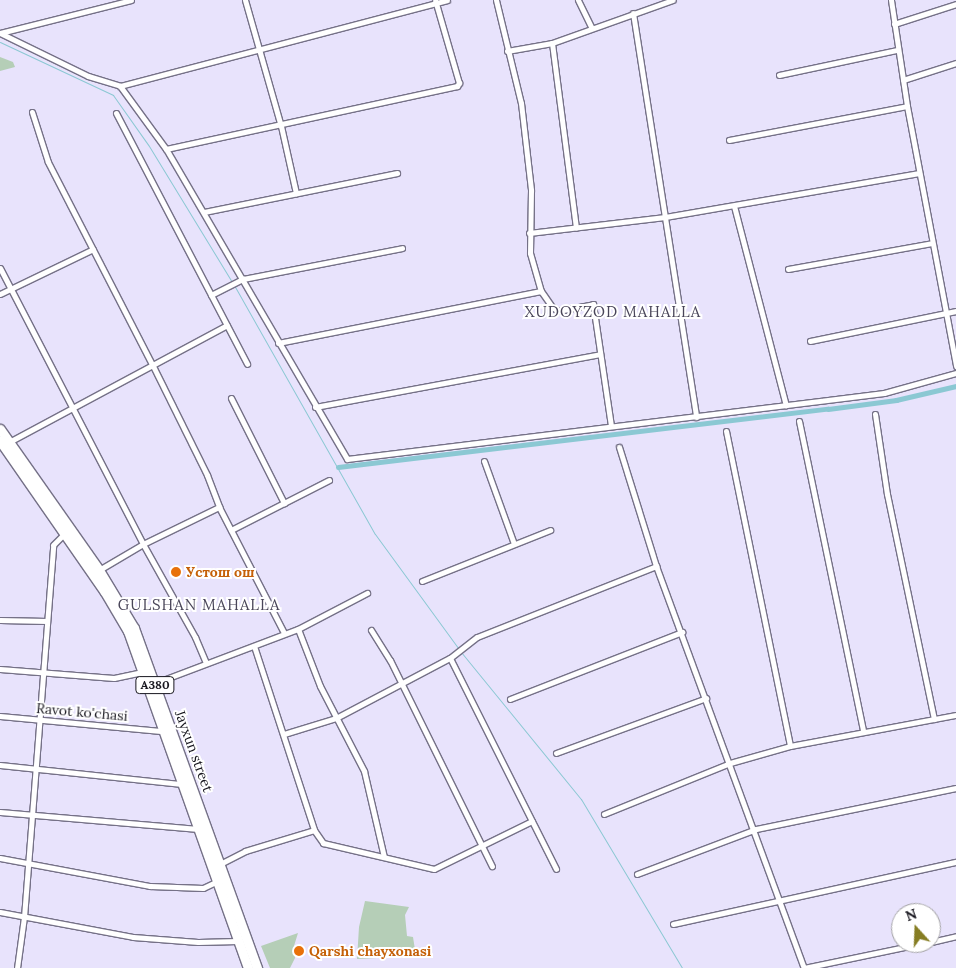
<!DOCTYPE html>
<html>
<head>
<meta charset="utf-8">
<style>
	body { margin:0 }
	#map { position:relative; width:956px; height:968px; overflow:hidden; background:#e8e3fc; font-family:Lora,serif }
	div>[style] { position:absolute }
	.green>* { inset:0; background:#b5ceb7 }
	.stream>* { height:1px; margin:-0.5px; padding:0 0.5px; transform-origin:0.5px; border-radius:0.5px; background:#8bc8d3 }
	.canal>* { height:5px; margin:-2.5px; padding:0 2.5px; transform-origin:2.5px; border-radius:2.5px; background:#8bc8d3 }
	.roads { filter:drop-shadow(1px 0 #757187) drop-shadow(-1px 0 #757187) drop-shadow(0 1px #757187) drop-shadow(0 -1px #757187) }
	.street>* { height:5px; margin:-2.5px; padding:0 2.5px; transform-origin:2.5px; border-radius:2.5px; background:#fff }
	.highway>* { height:9px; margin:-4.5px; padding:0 4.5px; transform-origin:4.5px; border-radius:4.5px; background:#fff }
	.dots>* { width:14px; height:14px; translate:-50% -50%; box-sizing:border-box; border:2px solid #fff; border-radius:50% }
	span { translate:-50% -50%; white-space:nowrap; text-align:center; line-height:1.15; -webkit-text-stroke:4px #fff; paint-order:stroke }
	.shield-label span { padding:1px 4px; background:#fff; border:1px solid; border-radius:4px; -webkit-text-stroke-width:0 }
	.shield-label { font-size:12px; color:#18171f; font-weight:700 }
	.food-label { font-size:14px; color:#c56008; font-weight:700 }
	.left { translate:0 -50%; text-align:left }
	.street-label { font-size:14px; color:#18171f }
	.neighbourhood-label { font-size:15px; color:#494559; letter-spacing:1px }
	.north { position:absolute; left:891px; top:903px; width:50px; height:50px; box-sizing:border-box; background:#fff; border:1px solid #a3a2a5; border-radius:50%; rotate:340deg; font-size:14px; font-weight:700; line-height:20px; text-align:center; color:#18171f }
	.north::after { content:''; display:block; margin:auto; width:18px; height:22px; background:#867d23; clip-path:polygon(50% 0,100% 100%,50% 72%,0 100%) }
</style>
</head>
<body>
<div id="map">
	<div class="green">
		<div style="clip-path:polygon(0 57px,13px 62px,15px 67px,0 71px)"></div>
		<div style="clip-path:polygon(365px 901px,409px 907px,405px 915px,407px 936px,413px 937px,416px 956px,357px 959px,359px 927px)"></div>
		<div style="clip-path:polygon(298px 933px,294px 946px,295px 958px,290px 968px,270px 968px,261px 946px)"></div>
	</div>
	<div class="stream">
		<div style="left:0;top:42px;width:125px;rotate:25.1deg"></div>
		<div style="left:113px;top:95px;width:62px;rotate:54.8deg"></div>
		<div style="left:149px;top:146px;width:159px;rotate:58.6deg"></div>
		<div style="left:234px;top:285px;width:286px;rotate:60.5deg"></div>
		<div style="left:375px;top:534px;width:142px;rotate:53.9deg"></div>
		<div style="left:461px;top:652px;width:190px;rotate:50.8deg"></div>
		<div style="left:581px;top:799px;width:197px;rotate:59.1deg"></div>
	</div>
	<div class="canal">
		<div style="left:338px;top:467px;width:493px;rotate:-6.8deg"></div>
		<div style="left:828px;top:409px;width:69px;rotate:-7.5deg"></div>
		<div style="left:896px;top:400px;width:62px;rotate:-13.1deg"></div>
	</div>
	<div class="roads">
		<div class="street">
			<div style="left:245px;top:0;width:131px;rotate:74.1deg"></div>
			<div style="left:281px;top:126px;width:69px;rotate:77.4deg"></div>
			<div style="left:496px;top:0;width:106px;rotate:76.4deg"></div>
			<div style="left:521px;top:103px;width:88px;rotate:83.4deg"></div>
			<div style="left:531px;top:190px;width:63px;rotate:90.9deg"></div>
			<div style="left:530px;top:253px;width:40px;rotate:74deg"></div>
			<div style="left:541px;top:291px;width:19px;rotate:55deg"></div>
			<div style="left:552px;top:307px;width:7px;rotate:34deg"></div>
			<div style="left:558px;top:311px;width:36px;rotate:-11deg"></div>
			<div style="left:593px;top:304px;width:123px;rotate:81.6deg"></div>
			<div style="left:578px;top:0;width:30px;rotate:64deg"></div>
			<div style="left:891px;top:0;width:107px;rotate:81.4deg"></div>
			<div style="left:907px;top:106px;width:265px;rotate:79.3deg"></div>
			<div style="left:633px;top:13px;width:409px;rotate:81.1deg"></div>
			<div style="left:894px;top:24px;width:65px;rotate:-17.9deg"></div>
			<div style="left:0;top:33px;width:98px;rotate:26deg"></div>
			<div style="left:88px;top:76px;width:34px;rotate:17deg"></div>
			<div style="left:120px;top:86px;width:78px;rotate:53.9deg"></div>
			<div style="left:166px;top:149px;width:359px;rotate:59.7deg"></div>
			<div style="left:347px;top:459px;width:541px;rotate:-7.01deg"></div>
			<div style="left:884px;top:393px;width:75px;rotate:-15.5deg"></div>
			<div style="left:0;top:33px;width:135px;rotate:-14.1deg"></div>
			<div style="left:552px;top:43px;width:186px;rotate:82.6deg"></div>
			<div style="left:507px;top:51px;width:46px;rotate:-10.1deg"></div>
			<div style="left:552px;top:43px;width:128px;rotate:-19.6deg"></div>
			<div style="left:779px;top:75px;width:121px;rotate:-12deg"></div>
			<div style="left:903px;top:80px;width:56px;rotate:-17.8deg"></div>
			<div style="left:120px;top:86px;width:338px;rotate:-14.7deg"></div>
			<div style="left:32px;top:112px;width:52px;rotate:72.3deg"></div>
			<div style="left:48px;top:162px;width:227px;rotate:62.8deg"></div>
			<div style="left:152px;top:364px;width:124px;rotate:63.6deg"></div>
			<div style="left:207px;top:475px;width:34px;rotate:69deg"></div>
			<div style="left:219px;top:507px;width:142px;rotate:62.7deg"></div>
			<div style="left:116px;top:113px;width:283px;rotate:62.4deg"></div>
			<div style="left:729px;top:140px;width:181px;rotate:-10.8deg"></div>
			<div style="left:166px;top:149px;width:298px;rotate:-12.2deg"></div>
			<div style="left:457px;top:86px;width:4px;rotate:-56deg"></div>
			<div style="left:459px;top:83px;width:86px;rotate:-106.1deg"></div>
			<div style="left:734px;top:206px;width:206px;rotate:75.4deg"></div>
			<div style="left:204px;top:212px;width:197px;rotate:-11.4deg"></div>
			<div style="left:529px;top:233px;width:137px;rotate:-6.7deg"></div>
			<div style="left:665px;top:217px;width:258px;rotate:-9.8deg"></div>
			<div style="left:0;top:268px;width:311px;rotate:62.6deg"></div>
			<div style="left:143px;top:544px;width:107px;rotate:60.8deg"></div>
			<div style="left:195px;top:637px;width:28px;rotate:67deg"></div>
			<div style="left:788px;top:269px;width:146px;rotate:-10.2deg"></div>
			<div style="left:0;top:294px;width:103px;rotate:-25.8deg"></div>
			<div style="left:211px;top:295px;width:36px;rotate:-27deg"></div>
			<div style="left:243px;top:279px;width:162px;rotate:-11deg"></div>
			<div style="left:810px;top:341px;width:149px;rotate:-11.6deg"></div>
			<div style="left:278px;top:343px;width:268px;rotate:-11.2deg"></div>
			<div style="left:231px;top:398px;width:118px;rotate:63.2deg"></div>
			<div style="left:315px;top:407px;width:290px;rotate:-10.5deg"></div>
			<div style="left:875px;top:414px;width:81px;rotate:81.5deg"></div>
			<div style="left:887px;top:494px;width:230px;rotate:78.2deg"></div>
			<div style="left:799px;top:421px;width:317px;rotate:78.3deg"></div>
			<div style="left:726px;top:431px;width:321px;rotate:78.5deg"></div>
			<div style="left:9px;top:442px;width:247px;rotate:-28.2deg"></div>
			<div style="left:619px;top:447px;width:125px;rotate:72.7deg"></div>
			<div style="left:656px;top:566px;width:428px;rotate:69.8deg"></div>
			<div style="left:484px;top:461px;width:88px;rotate:70.1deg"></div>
			<div style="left:231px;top:530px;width:110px;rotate:-27deg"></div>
			<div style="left:99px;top:570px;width:51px;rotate:-30.6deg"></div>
			<div style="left:143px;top:544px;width:85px;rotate:-26deg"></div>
			<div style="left:422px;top:581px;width:138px;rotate:-21.7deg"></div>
			<div style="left:0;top:620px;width:47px;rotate:1.2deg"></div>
			<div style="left:298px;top:629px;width:61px;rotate:68.9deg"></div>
			<div style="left:320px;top:686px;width:96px;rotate:62.6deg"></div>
			<div style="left:364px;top:771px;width:88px;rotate:76.9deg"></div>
			<div style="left:371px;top:630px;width:36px;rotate:58deg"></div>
			<div style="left:390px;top:660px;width:230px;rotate:63.7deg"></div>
			<div style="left:254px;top:646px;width:194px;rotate:71.9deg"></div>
			<div style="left:314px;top:830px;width:16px;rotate:55deg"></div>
			<div style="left:323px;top:843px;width:114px;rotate:13.2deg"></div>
			<div style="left:434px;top:869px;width:109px;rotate:-26.1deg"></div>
			<div style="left:450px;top:658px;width:236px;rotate:63.3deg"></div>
			<div style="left:0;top:669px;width:114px;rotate:4.5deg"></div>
			<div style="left:114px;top:678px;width:29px;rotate:-12deg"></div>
			<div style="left:155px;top:683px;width:153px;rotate:-20.7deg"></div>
			<div style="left:298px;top:629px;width:78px;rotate:-27.6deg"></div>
			<div style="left:510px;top:699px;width:185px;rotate:-21.3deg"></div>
			<div style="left:0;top:716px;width:164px;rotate:5.3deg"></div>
			<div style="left:284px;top:734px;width:54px;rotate:-17.1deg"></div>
			<div style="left:336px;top:718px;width:129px;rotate:-27.8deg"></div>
			<div style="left:450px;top:658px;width:34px;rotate:-38deg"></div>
			<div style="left:477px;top:637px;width:193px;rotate:-21.6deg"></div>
			<div style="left:556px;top:753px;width:160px;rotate:-20.1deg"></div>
			<div style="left:0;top:765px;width:183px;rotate:6deg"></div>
			<div style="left:0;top:812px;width:199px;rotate:4.9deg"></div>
			<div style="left:604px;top:814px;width:136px;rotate:-22deg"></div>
			<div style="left:730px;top:763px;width:62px;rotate:-15.8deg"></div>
			<div style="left:790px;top:746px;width:169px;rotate:-10.6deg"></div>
			<div style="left:0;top:858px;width:153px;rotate:10.6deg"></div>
			<div style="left:150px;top:886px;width:53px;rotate:2.2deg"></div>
			<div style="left:203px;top:888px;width:14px;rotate:-25deg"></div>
			<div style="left:220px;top:864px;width:28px;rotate:-27deg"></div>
			<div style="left:245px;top:851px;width:72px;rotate:-16.9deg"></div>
			<div style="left:637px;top:874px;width:127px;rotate:-20.7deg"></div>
			<div style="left:756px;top:829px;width:204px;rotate:-11.6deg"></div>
			<div style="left:0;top:912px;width:135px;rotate:10.6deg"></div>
			<div style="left:133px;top:937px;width:65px;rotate:4.4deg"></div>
			<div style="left:198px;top:942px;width:40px;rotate:-1.4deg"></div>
			<div style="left:673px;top:924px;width:290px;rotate:-12.4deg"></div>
			<div style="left:931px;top:942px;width:26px;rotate:-13deg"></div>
			<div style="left:17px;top:968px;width:51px;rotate:-82.2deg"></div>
			<div style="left:24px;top:917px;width:373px;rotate:-85.5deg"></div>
			<div style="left:53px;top:545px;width:16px;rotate:-45deg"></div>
			<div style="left:804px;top:968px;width:123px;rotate:-11.8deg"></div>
		</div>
		<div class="highway">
			<div style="left:0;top:429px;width:172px;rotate:54.9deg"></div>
			<div style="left:99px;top:570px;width:68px;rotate:58.9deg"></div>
			<div style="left:134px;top:628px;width:362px;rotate:70.1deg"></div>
			<div style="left:0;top:441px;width:184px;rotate:55.2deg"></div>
			<div style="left:105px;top:592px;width:45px;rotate:59.5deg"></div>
			<div style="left:128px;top:631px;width:358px;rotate:70.4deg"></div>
		</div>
	</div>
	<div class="dots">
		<div style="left:176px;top:572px;background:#e8710a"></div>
		<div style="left:299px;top:951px;background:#e8710a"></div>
	</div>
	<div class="shield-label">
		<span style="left:155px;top:685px">A380</span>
	</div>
	<div class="food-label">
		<span class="left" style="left:186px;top:572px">Устош ош</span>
		<span class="left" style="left:309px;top:951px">Qarshi chayxonasi</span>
	</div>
	<div class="street-label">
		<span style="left:82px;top:712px;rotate:5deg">Ravot ko'chasi</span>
		<span style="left:194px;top:751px;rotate:70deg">Jayxun street</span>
	</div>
	<div class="neighbourhood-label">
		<span style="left:613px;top:312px">XUDOYZOD MAHALLA</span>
		<span style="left:199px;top:605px">GULSHAN MAHALLA</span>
	</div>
	<div class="north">N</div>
</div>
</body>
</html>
